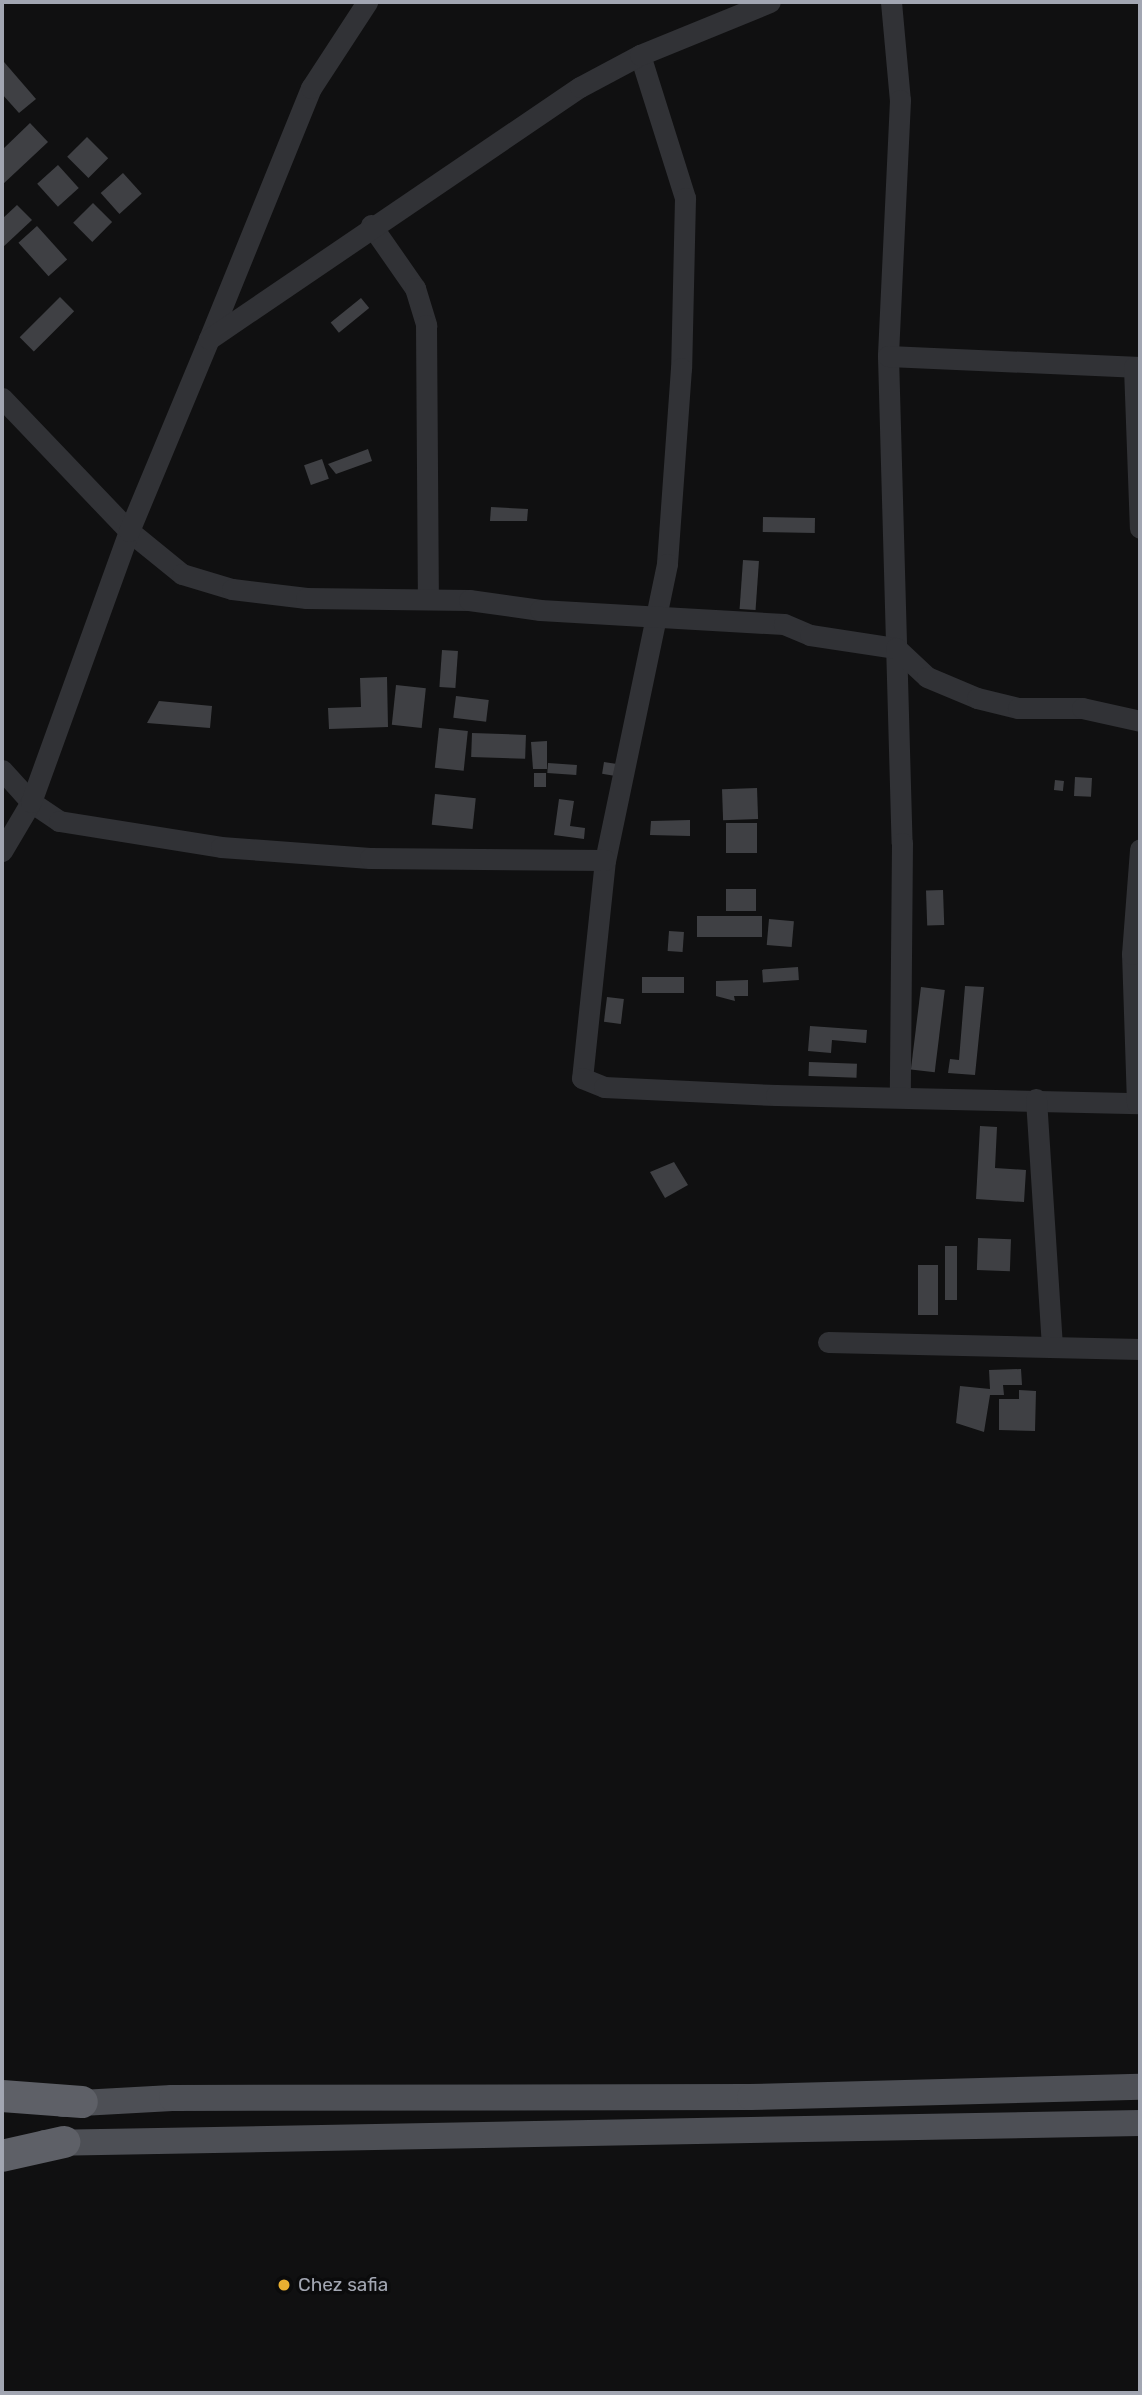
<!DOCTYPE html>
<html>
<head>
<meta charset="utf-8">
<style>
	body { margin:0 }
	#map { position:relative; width:1142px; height:2395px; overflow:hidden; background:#101011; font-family:Rubik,sans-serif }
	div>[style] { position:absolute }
	.building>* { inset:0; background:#3f4044; transform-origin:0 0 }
	.minor>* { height:21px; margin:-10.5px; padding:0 10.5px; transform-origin:10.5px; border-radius:10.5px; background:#313236 }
	.major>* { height:26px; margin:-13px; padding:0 13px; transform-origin:13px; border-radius:13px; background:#4d4f55 }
	.highway>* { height:32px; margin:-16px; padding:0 16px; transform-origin:16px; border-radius:16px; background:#5e6067 }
	.dots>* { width:19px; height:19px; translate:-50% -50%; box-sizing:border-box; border:4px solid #0b0b0c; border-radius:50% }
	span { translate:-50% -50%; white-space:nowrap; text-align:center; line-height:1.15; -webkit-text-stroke:7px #0b0b0c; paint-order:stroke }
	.poi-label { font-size:19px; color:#a2a6b2 }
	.left { translate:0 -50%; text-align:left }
	.frame { position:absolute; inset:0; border:4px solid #a2a6b2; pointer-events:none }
</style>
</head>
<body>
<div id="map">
	<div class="building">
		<div style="clip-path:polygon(4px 62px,36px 99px,19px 113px,2px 94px)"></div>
		<div style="clip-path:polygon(30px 123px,48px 142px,2px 185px,2px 150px)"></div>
		<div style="left:87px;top:137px;width:30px;height:28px;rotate:45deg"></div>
		<div style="left:58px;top:165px;width:31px;height:28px;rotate:48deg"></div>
		<div style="left:123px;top:173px;width:28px;height:30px;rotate:48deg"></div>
		<div style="left:93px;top:203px;width:27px;height:28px;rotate:45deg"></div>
		<div style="clip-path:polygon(17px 205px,32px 220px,2px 248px,2px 219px)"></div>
		<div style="left:37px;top:226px;width:45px;height:25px;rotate:48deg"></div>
		<div style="left:60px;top:297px;width:20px;height:57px;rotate:45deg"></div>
		<div style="left:361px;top:298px;width:13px;height:39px;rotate:51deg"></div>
		<div style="clip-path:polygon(368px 449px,372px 461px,336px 474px,328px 464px)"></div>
		<div style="left:322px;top:459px;width:21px;height:19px;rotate:71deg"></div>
		<div style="clip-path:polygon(491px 507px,528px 509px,527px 521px,490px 521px)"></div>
		<div style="left:763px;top:517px;width:52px;height:15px;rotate:1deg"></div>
		<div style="left:743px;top:560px;width:16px;height:49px;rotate:4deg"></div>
		<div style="left:442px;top:650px;width:16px;height:37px;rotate:4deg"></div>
		<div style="clip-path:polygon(387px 677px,388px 727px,329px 729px,328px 708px,361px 707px,360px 678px)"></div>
		<div style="left:396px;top:685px;width:30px;height:40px;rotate:6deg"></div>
		<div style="left:456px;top:696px;width:33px;height:22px;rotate:7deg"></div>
		<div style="clip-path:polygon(159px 701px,212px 706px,210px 728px,147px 723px)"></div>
		<div style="left:439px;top:728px;width:29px;height:40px;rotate:6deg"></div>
		<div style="left:472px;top:733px;width:54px;height:24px;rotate:2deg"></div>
		<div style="clip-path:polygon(547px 741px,547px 769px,533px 769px,531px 742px)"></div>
		<div style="left:604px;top:762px;width:18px;height:12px;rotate:9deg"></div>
		<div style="left:548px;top:763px;width:29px;height:10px;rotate:4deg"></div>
		<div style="left:534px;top:773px;width:12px;height:14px"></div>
		<div style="left:1075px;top:777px;width:17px;height:19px;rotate:3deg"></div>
		<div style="left:1055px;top:780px;width:9px;height:10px;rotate:6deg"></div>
		<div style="left:757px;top:788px;width:31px;height:35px;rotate:88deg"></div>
		<div style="left:435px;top:794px;width:41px;height:31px;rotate:6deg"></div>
		<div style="clip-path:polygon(559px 799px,574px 801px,570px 826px,585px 828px,584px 839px,554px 835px)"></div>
		<div style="clip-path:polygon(690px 820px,690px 836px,650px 835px,651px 821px)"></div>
		<div style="left:726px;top:823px;width:31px;height:30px"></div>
		<div style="left:726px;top:889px;width:30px;height:22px"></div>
		<div style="left:943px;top:890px;width:35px;height:17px;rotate:88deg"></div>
		<div style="left:697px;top:916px;width:65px;height:21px"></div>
		<div style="left:769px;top:919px;width:25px;height:26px;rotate:5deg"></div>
		<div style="left:669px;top:931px;width:15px;height:20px;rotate:4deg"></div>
		<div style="left:798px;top:967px;width:13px;height:36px;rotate:86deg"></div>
		<div style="left:684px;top:977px;width:16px;height:42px;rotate:90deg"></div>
		<div style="clip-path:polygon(748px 980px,748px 996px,734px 996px,735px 1001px,716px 996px,716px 981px)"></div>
		<div style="clip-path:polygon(965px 986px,984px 987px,975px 1075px,948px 1073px,950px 1059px,959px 1060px)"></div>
		<div style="left:921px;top:987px;width:24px;height:83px;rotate:7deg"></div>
		<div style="left:607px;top:997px;width:17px;height:25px;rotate:7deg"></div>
		<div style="clip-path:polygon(810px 1026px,867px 1030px,866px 1043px,832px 1040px,831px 1053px,808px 1051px)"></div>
		<div style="left:809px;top:1062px;width:48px;height:14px;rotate:2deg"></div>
		<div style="clip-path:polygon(980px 1126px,997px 1127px,995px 1168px,1026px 1170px,1024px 1202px,976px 1199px)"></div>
		<div style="clip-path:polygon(674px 1162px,688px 1185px,665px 1198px,650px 1172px)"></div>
		<div style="left:978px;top:1238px;width:33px;height:32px;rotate:2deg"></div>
		<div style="left:945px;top:1246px;width:12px;height:54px"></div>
		<div style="left:918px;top:1265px;width:20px;height:50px"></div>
		<div style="clip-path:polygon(1021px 1369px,1022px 1385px,1003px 1385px,1004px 1395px,990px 1395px,984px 1432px,956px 1423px,960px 1386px,990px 1389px,989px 1370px)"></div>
		<div style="clip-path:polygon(1019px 1390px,1036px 1391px,1035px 1431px,999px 1430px,999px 1399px,1019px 1399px)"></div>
	</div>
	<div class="minor">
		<div style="left:891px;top:2px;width:98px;rotate:84.8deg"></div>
		<div style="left:900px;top:100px;width:256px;rotate:92.7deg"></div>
		<div style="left:888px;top:356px;width:487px;rotate:88.4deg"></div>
		<div style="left:902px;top:843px;width:252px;rotate:90.5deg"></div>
		<div style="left:640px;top:55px;width:150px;rotate:72.5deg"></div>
		<div style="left:685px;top:198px;width:170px;rotate:91.3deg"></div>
		<div style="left:681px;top:368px;width:196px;rotate:94.1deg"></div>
		<div style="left:667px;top:564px;width:302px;rotate:101.8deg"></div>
		<div style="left:605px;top:860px;width:219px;rotate:96deg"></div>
		<div style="left:582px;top:1078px;width:24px;rotate:22deg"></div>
		<div style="left:604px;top:1087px;width:172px;rotate:2.7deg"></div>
		<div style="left:776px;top:1095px;width:364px;rotate:1.3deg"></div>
		<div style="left:371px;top:225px;width:77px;rotate:55.1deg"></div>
		<div style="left:415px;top:288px;width:39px;rotate:73deg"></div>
		<div style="left:426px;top:325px;width:273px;rotate:89.6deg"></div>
		<div style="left:209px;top:339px;width:271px;rotate:-67.9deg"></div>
		<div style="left:311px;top:88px;width:103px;rotate:-56.9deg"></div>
		<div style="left:888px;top:356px;width:252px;rotate:2.5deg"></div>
		<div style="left:1134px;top:367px;width:161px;rotate:87.9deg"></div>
		<div style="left:2px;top:398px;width:184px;rotate:46.3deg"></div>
		<div style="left:129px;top:531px;width:68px;rotate:39.1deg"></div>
		<div style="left:182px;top:574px;width:52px;rotate:16.7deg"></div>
		<div style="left:232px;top:589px;width:75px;rotate:6.9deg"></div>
		<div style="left:306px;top:598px;width:163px;rotate:0.7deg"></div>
		<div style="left:469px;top:600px;width:72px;rotate:8deg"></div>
		<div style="left:540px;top:610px;width:244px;rotate:3.3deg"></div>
		<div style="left:784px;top:624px;width:28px;rotate:23deg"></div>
		<div style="left:810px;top:635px;width:87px;rotate:8.6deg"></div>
		<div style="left:896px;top:648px;width:42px;rotate:43.1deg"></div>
		<div style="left:927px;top:677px;width:54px;rotate:22.8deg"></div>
		<div style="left:977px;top:698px;width:42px;rotate:13.7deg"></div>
		<div style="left:1018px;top:708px;width:64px"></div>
		<div style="left:1082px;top:708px;width:59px;rotate:12.6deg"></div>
		<div style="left:2px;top:770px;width:43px;rotate:47.8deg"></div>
		<div style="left:31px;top:802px;width:34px;rotate:34deg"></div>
		<div style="left:59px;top:821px;width:164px;rotate:9.1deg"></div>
		<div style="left:221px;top:847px;width:149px;rotate:4.2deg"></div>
		<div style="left:370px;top:858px;width:235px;rotate:0.5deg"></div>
		<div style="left:2px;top:851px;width:57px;rotate:-59.4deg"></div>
		<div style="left:31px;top:802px;width:288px;rotate:-70.1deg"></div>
		<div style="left:129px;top:531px;width:208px;rotate:-67.4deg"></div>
		<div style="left:209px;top:339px;width:448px;rotate:-34.2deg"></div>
		<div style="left:580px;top:87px;width:68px;rotate:-28.1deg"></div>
		<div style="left:640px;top:55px;width:140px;rotate:-22.2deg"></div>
		<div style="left:1036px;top:1099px;width:247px;rotate:86.3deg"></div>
		<div style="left:1137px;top:1103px;width:149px;rotate:-91.9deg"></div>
		<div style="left:1132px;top:954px;width:105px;rotate:-85.6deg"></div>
		<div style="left:828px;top:1342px;width:312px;rotate:1.3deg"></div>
	</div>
	<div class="major">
		<div style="left:63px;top:2104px;width:109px;rotate:-3.2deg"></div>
		<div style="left:172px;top:2098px;width:578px;rotate:-0.1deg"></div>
		<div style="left:750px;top:2097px;width:390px;rotate:-1.5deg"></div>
		<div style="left:45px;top:2143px;width:1095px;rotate:-1.05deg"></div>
	</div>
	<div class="highway">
		<div style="left:2px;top:2096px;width:80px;rotate:4.3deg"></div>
		<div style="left:2px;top:2156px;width:64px;rotate:-12.7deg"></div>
	</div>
	<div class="dots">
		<div style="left:284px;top:2285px;background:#e8af31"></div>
	</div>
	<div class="poi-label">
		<span class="left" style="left:298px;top:2285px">Chez safia</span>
	</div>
	<div class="frame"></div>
</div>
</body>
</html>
